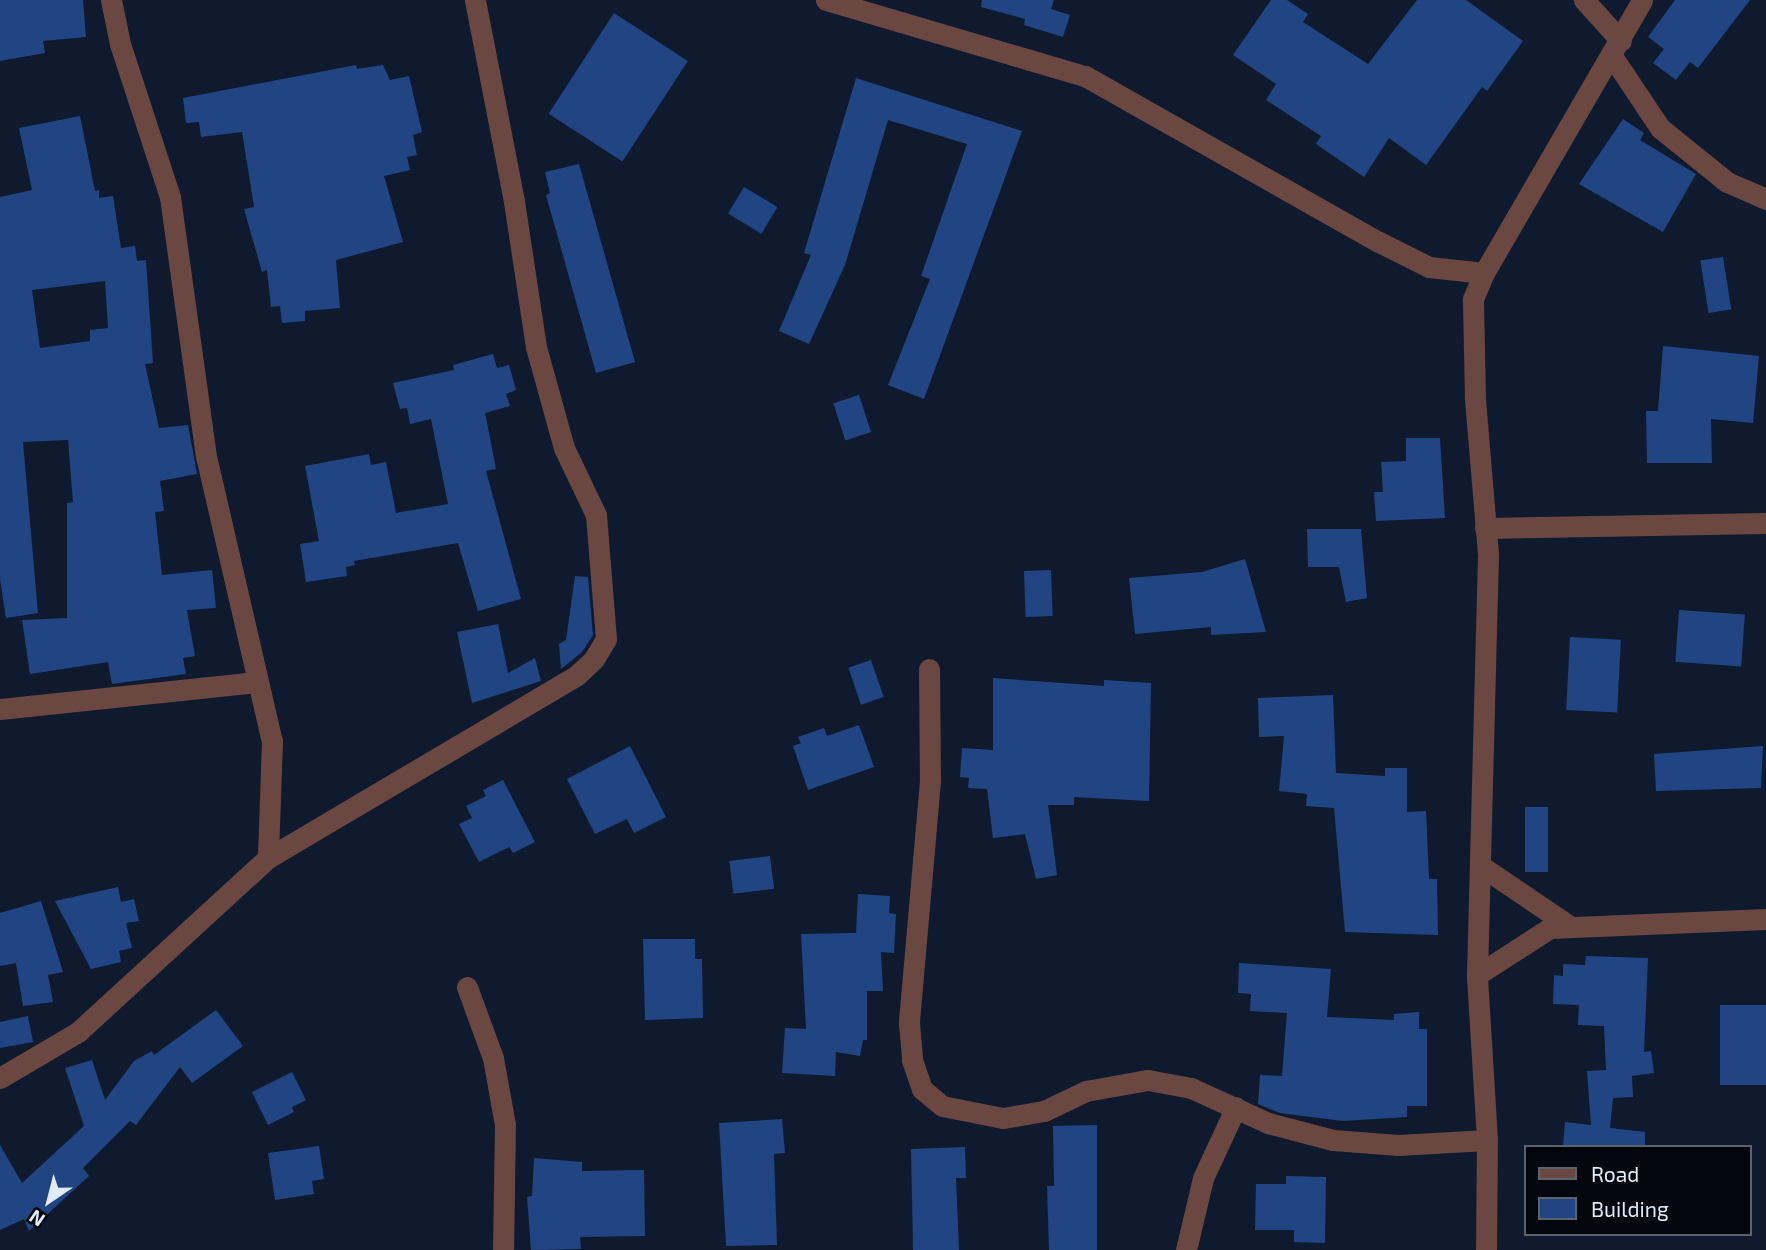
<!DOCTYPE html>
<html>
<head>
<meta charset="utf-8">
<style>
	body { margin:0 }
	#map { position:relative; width:1766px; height:1250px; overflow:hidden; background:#0f1a2e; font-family:"Exo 2",sans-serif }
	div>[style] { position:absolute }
	.building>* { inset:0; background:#214583; transform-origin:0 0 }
	.minor>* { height:21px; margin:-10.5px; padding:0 10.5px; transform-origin:10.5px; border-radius:10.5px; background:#6b4741 }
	span { translate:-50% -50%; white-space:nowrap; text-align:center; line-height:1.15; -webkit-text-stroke:5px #03060d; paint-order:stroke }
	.legend { position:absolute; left:1524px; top:1145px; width:228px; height:91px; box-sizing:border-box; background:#03060d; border:2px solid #5c626b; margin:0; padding:9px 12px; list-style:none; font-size:21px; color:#e2ebf9 }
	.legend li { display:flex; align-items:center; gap:14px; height:35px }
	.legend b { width:35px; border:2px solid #5c626b }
	.north { position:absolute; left:14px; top:1166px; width:70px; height:70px; -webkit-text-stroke:5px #03060d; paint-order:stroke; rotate:215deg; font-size:19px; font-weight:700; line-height:28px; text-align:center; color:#e2ebf9 }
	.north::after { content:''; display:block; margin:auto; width:24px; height:32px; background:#e2ebf9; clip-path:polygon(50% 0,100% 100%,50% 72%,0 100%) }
</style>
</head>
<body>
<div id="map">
	<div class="building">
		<div style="clip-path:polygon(0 0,83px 0,86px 37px,43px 41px,45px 53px,0 61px)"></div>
		<div style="clip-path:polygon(982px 0,1054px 0,1051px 9px,1070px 15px,1063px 37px,1024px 25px,1025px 19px,981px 7px)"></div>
		<div style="clip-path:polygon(1271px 0,1287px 0,1308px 14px,1303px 22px,1368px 64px,1417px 0,1466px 0,1523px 41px,1487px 91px,1482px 87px,1426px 165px,1389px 138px,1364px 177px,1316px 144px,1321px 136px,1266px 100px,1276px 84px,1233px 55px)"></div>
		<div style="clip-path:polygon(1675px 0,1750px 0,1698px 68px,1690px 62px,1676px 80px,1653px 63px,1664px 49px,1648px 37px)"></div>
		<div style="left:614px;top:13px;width:88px;height:120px;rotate:33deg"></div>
		<div style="clip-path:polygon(356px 65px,357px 69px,383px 65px,390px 80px,409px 76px,422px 132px,413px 135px,417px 155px,407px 157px,410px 170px,384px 176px,403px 242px,336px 260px,340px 308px,305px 311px,305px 321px,282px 323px,280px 306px,271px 307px,267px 270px,262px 272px,244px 209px,254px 207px,242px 132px,201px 137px,199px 122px,186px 123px,183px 98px)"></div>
		<div style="clip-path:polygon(856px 78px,1022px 131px,924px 399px,888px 385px,930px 279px,921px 276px,967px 144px,888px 120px,845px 265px,809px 344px,779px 331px,811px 255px,804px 253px)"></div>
		<div style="clip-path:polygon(evenodd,80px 116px,95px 191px,99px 190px,99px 198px,113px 196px,121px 248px,135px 246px,137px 261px,146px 260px,153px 363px,145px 364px,159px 428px,188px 425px,197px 474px,160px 481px,164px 511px,155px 512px,162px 575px,212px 570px,216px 608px,187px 610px,195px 656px,183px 658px,186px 674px,112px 684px,108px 662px,30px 674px,22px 620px,67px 618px,67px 503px,73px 502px,68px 440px,23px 442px,38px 613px,6px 618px,0 579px,0 197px,32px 190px,19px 128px,80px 116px,105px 281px,108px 328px,90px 330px,90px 341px,40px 348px,32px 290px,105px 281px)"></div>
		<div style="clip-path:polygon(1623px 119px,1644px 133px,1640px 140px,1696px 174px,1663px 232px,1579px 184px)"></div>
		<div style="clip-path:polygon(579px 164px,635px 362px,596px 373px,546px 195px,550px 193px,545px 172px)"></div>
		<div style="left:744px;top:187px;width:39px;height:31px;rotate:31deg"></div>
		<div style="left:1723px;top:257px;width:53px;height:23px;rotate:81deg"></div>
		<div style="clip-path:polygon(1663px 346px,1759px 356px,1753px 423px,1711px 419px,1712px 463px,1647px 463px,1646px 411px,1658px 411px)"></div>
		<div style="clip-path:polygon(493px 354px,497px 368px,509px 365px,516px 390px,506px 394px,510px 406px,485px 413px,496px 469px,486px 471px,521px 599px,478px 611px,458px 543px,354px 561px,355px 565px,346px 567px,347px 576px,306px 582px,300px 544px,319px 541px,305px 466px,369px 454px,371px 465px,386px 462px,396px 513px,448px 504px,431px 419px,410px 424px,407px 408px,400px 409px,393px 383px,454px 370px,453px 365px)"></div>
		<div style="left:859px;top:395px;width:39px;height:27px;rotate:72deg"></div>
		<div style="clip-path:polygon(1406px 438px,1440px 438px,1445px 518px,1376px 521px,1374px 492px,1383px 492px,1381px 462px,1406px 461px)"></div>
		<div style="clip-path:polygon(1307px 529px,1361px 529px,1367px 598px,1346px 602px,1339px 567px,1308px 567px)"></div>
		<div style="clip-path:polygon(1245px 559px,1266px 632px,1211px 635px,1211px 627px,1135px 634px,1129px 578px,1202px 572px)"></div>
		<div style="left:1051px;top:570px;width:46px;height:27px;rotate:88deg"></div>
		<div style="clip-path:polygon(575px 576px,588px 577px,593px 635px,582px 652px,561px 669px,559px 644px,566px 640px)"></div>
		<div style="left:1679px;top:610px;width:66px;height:52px;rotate:4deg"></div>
		<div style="clip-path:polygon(498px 624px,508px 673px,535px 658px,541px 681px,472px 703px,457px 632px)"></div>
		<div style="left:1570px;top:637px;width:51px;height:73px;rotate:3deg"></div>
		<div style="left:871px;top:660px;width:39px;height:24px;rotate:71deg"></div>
		<div style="clip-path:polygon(993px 678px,1104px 686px,1104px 680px,1151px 683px,1149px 801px,1074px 797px,1074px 805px,1048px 805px,1057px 875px,1036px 879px,1025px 834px,993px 838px,987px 789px,968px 788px,969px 778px,960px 777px,962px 748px,993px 750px)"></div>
		<div style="clip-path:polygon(1333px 695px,1336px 773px,1385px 776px,1385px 768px,1407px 768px,1407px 812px,1426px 811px,1429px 879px,1437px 879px,1438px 935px,1345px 932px,1334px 808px,1306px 806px,1307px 794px,1279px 791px,1284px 736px,1259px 737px,1258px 698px)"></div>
		<div style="clip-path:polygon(859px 725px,874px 767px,808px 790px,793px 746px,801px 743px,798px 737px,824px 728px,827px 736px)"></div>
		<div style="clip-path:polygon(630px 746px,666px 817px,634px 833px,627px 819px,595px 834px,567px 779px)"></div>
		<div style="clip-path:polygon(1763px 746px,1761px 788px,1656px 791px,1654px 754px)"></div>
		<div style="clip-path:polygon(503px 780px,535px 842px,513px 853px,509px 847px,479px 862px,459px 824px,472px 818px,466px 806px,486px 796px,483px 790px)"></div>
		<div style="left:1525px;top:807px;width:23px;height:65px"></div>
		<div style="left:770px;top:856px;width:33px;height:41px;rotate:83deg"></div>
		<div style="clip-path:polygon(118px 887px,121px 902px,134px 899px,139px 921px,126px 923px,132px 948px,119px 951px,121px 962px,91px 969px,55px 901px)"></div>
		<div style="clip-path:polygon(858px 894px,890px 896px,889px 913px,896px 914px,894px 953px,881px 952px,883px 991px,867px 991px,867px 1040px,863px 1040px,860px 1056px,836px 1052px,835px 1076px,782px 1073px,785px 1028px,806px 1029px,801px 934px,856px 933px)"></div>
		<div style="clip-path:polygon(41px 901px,63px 972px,48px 975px,53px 1002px,23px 1006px,16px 963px,0 966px,0 913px)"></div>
		<div style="clip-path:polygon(643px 939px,695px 939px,695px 959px,702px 959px,703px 1018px,645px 1020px)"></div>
		<div style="clip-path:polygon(1586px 956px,1648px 958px,1644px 1052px,1651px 1051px,1654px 1073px,1632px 1076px,1633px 1097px,1613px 1098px,1610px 1128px,1645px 1132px,1645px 1147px,1563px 1147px,1565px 1122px,1591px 1125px,1587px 1071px,1606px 1070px,1604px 1026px,1578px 1025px,1579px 1005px,1553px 1004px,1554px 975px,1563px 976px,1563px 964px,1585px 965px)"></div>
		<div style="clip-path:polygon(1239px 963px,1331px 969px,1327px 1017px,1394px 1020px,1394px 1014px,1419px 1012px,1419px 1029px,1427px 1029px,1427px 1106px,1407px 1106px,1407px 1117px,1343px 1121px,1280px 1113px,1258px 1104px,1260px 1075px,1282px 1076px,1287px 1013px,1250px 1011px,1251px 994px,1238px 993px)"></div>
		<div style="left:1766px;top:1005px;width:80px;height:46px;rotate:90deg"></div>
		<div style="clip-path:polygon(216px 1010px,243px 1046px,192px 1083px,180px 1067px,136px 1125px,130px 1121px,83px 1168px,89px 1176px,29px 1231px,24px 1219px,0 1230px,0 1145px,22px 1183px,84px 1126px,65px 1068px,92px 1060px,105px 1100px,134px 1061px,152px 1051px,154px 1055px)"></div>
		<div style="clip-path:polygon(28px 1016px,33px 1042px,0 1048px,0 1022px)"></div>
		<div style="clip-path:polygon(292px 1072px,306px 1100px,292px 1107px,294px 1112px,268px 1125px,252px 1092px)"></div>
		<div style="clip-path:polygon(782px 1119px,785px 1153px,774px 1154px,777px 1245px,726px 1246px,719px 1123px)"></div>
		<div style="clip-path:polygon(1097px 1125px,1097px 1250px,1049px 1250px,1047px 1186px,1054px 1186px,1053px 1126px)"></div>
		<div style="clip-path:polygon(319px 1146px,324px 1179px,312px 1181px,314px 1194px,275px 1200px,268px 1153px)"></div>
		<div style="clip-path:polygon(965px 1147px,966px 1178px,956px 1178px,959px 1250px,913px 1250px,911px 1149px)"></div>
		<div style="clip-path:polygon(534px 1158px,582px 1162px,582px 1171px,644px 1170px,645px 1236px,580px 1237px,581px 1249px,531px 1250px,527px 1197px,532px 1196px)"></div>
		<div style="clip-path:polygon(1286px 1176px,1326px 1177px,1325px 1243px,1294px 1242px,1294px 1230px,1255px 1230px,1256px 1184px,1286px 1184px)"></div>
	</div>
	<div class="minor">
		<div style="left:111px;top:0;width:45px;rotate:78.4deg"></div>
		<div style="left:120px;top:44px;width:161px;rotate:71.9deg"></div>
		<div style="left:170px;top:197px;width:261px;rotate:82.1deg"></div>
		<div style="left:206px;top:456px;width:293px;rotate:77deg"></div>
		<div style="left:272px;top:741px;width:117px;rotate:92deg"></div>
		<div style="left:826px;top:0;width:270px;rotate:16.4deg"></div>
		<div style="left:1085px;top:76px;width:338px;rotate:29.5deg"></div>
		<div style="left:1379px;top:242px;width:56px;rotate:26.6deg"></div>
		<div style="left:1429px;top:267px;width:55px;rotate:6.2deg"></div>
		<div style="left:1584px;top:0;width:55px;rotate:47.9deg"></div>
		<div style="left:1612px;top:56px;width:87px;rotate:56.3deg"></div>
		<div style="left:1660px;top:128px;width:86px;rotate:38.9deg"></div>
		<div style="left:1727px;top:182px;width:43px;rotate:23.6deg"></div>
		<div style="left:1485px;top:528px;width:281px;rotate:-1deg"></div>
		<div style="left:929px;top:669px;width:112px;rotate:89.5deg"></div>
		<div style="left:930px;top:781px;width:243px;rotate:95deg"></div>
		<div style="left:909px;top:1023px;width:37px;rotate:85deg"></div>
		<div style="left:912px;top:1060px;width:31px;rotate:71deg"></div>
		<div style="left:922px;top:1089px;width:26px;rotate:40deg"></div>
		<div style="left:942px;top:1106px;width:62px;rotate:11.1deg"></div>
		<div style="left:1003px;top:1118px;width:42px;rotate:-9.7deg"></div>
		<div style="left:1044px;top:1111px;width:47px;rotate:-25.5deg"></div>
		<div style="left:1086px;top:1091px;width:63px;rotate:-10.1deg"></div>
		<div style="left:1148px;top:1080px;width:44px;rotate:10.5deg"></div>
		<div style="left:1191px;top:1088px;width:85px;rotate:24.4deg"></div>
		<div style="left:1268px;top:1123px;width:67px;rotate:14.7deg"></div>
		<div style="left:1333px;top:1140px;width:65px;rotate:4.4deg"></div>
		<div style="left:1398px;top:1145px;width:89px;rotate:-3.2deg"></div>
		<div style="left:0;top:709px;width:259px;rotate:-6deg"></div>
		<div style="left:1481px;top:866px;width:105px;rotate:34.1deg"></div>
		<div style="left:1477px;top:975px;width:87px;rotate:-32.8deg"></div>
		<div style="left:1550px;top:928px;width:216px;rotate:-2.4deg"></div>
		<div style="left:467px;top:987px;width:76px;rotate:69.9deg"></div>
		<div style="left:493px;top:1058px;width:68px;rotate:79.8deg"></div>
		<div style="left:505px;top:1125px;width:125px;rotate:90.9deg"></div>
		<div style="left:0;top:1078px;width:91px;rotate:-30.5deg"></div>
		<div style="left:78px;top:1032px;width:258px;rotate:-42.5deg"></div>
		<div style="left:268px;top:858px;width:359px;rotate:-30.6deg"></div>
		<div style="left:577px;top:675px;width:23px;rotate:-43deg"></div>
		<div style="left:594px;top:659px;width:23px;rotate:-59deg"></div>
		<div style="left:606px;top:639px;width:124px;rotate:-94.6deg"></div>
		<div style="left:596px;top:515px;width:74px;rotate:-115.5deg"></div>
		<div style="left:564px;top:448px;width:105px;rotate:-105.5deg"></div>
		<div style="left:536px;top:347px;width:148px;rotate:-98.6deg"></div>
		<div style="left:514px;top:201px;width:205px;rotate:-101deg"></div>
		<div style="left:1186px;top:1250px;width:74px;rotate:-76.7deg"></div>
		<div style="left:1203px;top:1178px;width:78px;rotate:-65.1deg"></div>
		<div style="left:1486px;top:1250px;width:110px;rotate:-89.5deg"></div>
		<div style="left:1487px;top:1140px;width:165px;rotate:-93.5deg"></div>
		<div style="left:1477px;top:975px;width:421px;rotate:-88.5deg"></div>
		<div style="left:1488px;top:554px;width:157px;rotate:-94.8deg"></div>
		<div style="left:1475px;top:398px;width:99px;rotate:-91.2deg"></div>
		<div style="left:1473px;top:299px;width:28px;rotate:-67deg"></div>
		<div style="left:1484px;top:273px;width:315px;rotate:-59.9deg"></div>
	</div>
	<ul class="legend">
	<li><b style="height:9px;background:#6b4741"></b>Road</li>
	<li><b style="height:19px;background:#214583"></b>Building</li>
	</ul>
	<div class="north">N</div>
</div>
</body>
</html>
